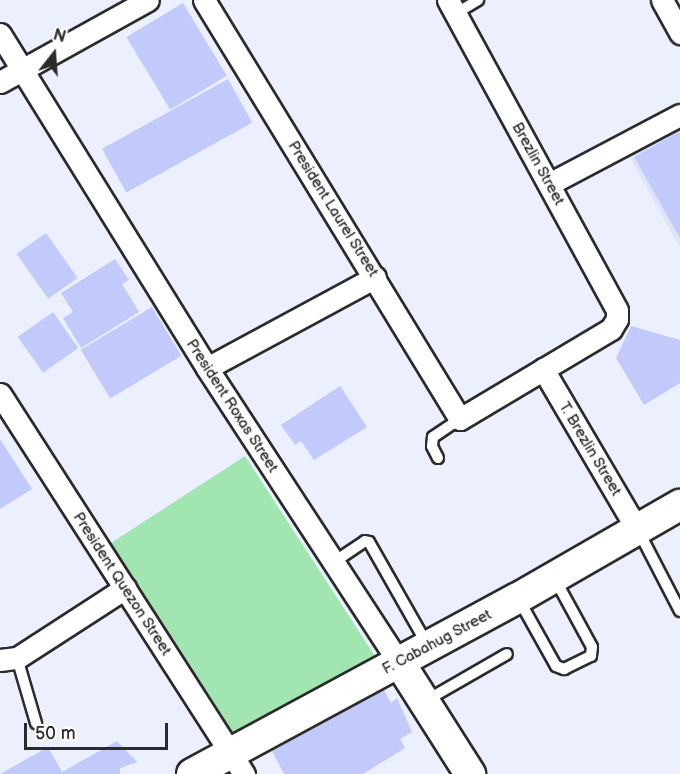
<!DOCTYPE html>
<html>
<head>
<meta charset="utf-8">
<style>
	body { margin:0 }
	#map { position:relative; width:680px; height:774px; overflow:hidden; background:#eceffe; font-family:"Balsamiq Sans",sans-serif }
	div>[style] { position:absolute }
	.built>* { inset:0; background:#dfe4fd }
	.green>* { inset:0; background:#a1e5b1; transform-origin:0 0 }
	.building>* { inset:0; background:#c1cafb; transform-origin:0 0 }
	.roads { filter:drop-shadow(2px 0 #2b2b2b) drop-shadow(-2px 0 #2b2b2b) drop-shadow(0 2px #2b2b2b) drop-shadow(0 -2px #2b2b2b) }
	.lane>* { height:10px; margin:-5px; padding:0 5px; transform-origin:5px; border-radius:5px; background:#fff }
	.street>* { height:21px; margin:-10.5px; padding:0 10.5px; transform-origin:10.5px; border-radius:10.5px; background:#fff }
	.secondary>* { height:30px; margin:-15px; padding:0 15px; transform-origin:15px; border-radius:15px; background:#fff }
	span { translate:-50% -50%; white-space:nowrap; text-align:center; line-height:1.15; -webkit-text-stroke:4.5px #fff; paint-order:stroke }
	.street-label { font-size:15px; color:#2b2b2b }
	.north { position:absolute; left:24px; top:24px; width:60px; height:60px; -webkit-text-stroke:4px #fff; paint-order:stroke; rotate:17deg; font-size:16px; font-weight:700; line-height:24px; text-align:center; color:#2b2b2b }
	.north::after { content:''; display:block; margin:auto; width:21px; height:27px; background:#2b2b2b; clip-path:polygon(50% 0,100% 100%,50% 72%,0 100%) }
	.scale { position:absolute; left:24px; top:723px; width:144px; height:27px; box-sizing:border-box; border:3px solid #2b2b2b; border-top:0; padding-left:8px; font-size:18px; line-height:21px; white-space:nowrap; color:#2b2b2b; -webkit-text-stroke:4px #fff; paint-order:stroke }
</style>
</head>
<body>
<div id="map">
	<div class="built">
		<div style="clip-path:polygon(680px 126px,680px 248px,628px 154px)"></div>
	</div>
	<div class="green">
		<div style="left:245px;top:456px;width:238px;height:164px;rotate:57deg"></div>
	</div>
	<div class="building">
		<div style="left:183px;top:3px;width:85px;height:66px;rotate:59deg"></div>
		<div style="left:228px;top:79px;width:50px;height:144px;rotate:61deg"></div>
		<div style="clip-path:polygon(680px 131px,680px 238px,634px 157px)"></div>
		<div style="left:46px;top:233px;width:55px;height:36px;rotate:55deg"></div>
		<div style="clip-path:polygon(115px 259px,129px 280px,122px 284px,139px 312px,81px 348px,63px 318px,73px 312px,61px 293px)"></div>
		<div style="left:152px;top:307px;width:57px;height:83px;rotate:59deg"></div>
		<div style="left:53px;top:312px;width:44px;height:43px;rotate:55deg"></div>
		<div style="clip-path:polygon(631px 326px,680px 340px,680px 383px,644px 405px,616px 358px)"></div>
		<div style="clip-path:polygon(340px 386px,367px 427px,314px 460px,301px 441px,295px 445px,281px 425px)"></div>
		<div style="clip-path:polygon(0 439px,32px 489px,0 509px)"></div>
		<div style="clip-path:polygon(384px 690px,391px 703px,397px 698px,412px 732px,400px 739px,405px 748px,363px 774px,284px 774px,272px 751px)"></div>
		<div style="clip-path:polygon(117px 741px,137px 762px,120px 768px,120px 774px,0 774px,48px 747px,62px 772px)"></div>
	</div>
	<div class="roads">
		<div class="lane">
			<div style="left:455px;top:14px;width:27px;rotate:-31deg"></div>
			<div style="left:438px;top:458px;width:13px;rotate:-117deg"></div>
			<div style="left:432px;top:446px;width:9px;rotate:-84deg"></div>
			<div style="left:433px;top:437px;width:32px;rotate:-34deg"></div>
			<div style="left:639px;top:532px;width:89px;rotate:62.6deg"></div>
			<div style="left:334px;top:562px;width:37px;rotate:-34deg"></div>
			<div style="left:365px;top:541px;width:4px;rotate:14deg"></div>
			<div style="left:369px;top:542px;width:117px;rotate:60.4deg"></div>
			<div style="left:518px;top:598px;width:78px;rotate:60.8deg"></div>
			<div style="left:556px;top:666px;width:9px;rotate:21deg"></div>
			<div style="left:564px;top:669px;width:30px;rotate:-26deg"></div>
			<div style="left:591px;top:656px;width:9px;rotate:-84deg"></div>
			<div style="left:592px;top:647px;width:77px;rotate:-118.6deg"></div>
			<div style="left:17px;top:658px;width:68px;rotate:73.7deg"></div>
			<div style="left:427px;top:700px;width:92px;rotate:-29.9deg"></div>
		</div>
		<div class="street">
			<div style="left:204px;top:0;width:491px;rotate:58.6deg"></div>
			<div style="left:460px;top:419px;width:176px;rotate:-30.8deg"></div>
			<div style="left:611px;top:329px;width:12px;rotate:-59deg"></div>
			<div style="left:617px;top:319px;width:9px;rotate:-90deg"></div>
			<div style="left:617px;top:310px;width:353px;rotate:-118.6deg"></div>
			<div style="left:662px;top:0;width:38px;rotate:61deg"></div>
			<div style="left:0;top:34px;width:393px;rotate:58.2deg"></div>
			<div style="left:207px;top:368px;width:351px;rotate:56.9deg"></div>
			<div style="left:0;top:82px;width:169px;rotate:-29deg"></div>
			<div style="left:549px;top:184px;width:148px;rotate:-27.8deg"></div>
			<div style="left:207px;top:368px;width:191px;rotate:-28.4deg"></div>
			<div style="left:543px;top:369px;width:186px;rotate:59.6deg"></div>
			<div style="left:0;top:394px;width:452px;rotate:57.3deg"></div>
			<div style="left:0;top:660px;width:17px;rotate:-7deg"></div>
			<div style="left:17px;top:658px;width:129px;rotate:-32.9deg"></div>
		</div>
		<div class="secondary">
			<div style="left:399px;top:662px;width:133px;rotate:57.6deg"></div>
			<div style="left:192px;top:774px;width:370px;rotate:-28.4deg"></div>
			<div style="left:518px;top:598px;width:187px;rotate:-29.9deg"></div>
		</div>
	</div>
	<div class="street-label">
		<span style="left:538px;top:164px;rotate:61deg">Brezlin Street</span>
		<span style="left:333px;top:209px;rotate:58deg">President Laurel Street</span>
		<span style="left:232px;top:406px;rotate:57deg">President Roxas Street</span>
		<span style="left:590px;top:449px;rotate:59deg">T. Brezlin Street</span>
		<span style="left:122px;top:584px;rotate:57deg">President Quezon Street</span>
		<span style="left:437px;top:642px;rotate:-28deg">F. Cabahug Street</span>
	</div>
	<div class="north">N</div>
	<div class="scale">50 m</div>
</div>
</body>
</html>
